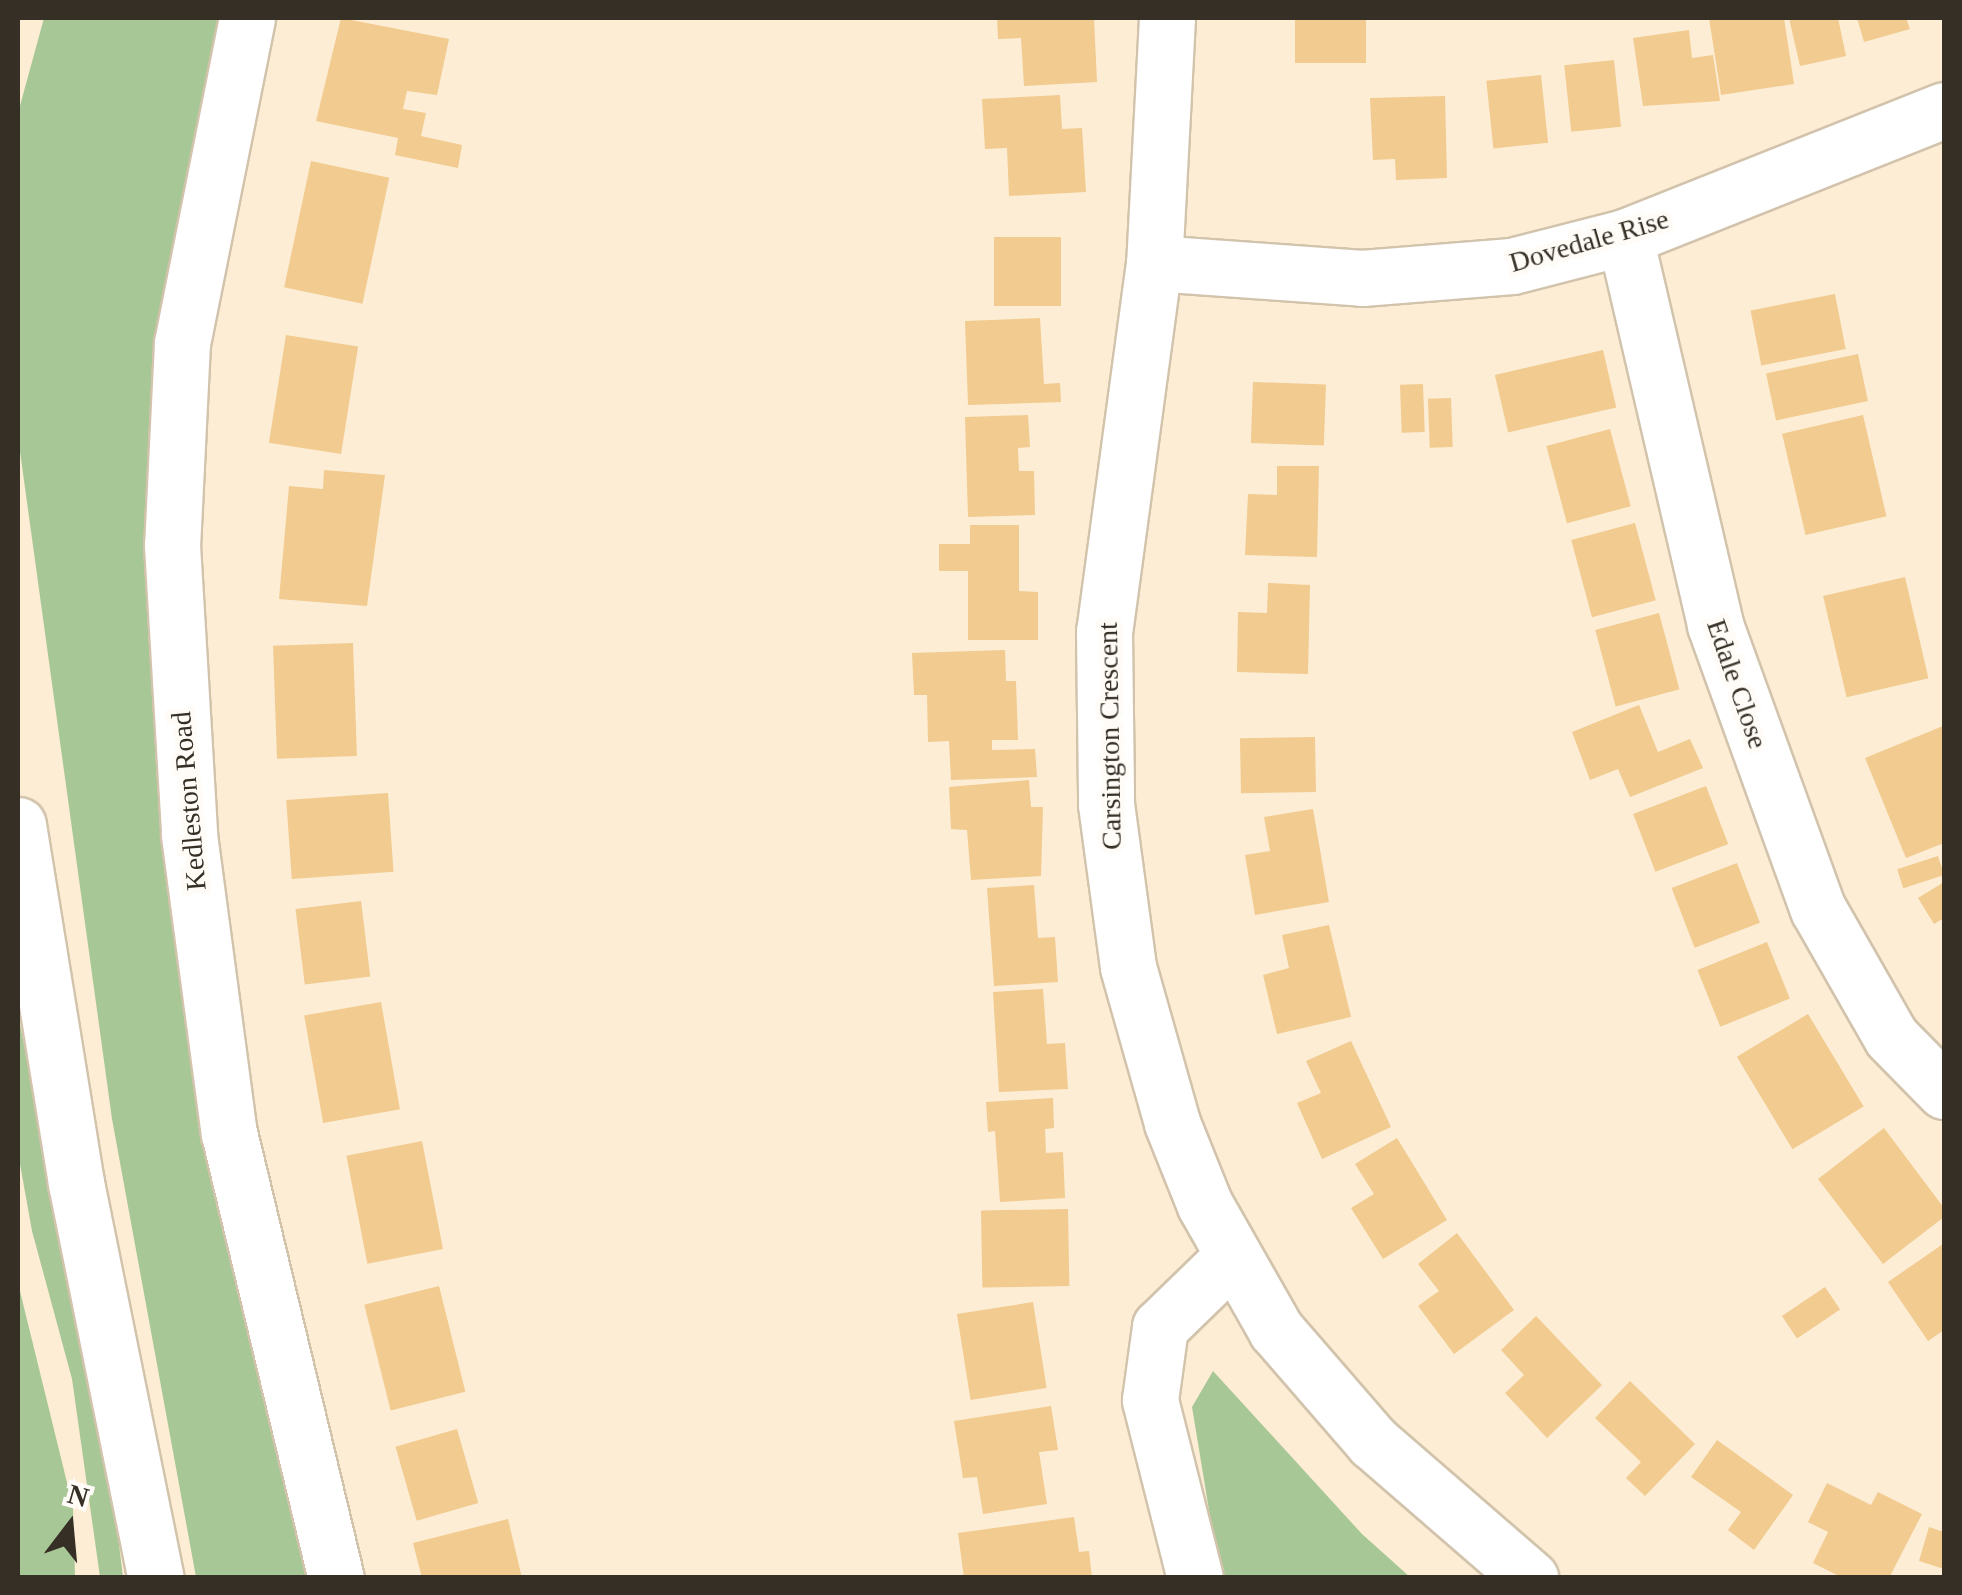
<!DOCTYPE html>
<html>
<head>
<meta charset="utf-8">
<style>
	body { margin:0 }
	#map { position:relative; width:1962px; height:1595px; overflow:hidden; background:#fdedd5; font-family:"Times New Roman",serif }
	div>[style] { position:absolute }
	.green>* { inset:0; background:#a8c796 }
	.building>* { inset:0; background:#f1cb8f; transform-origin:0 0 }
	.roads { filter:drop-shadow(2px 0 #d2c3ac) drop-shadow(-2px 0 #d2c3ac) drop-shadow(0 2px #d2c3ac) drop-shadow(0 -2px #d2c3ac) }
	.minor>* { height:55px; margin:-27.5px; padding:0 27.5px; transform-origin:27.5px; border-radius:27.5px; background:#fff }
	.tertiary>* { height:55px; margin:-27.5px; padding:0 27.5px; transform-origin:27.5px; border-radius:27.5px; background:#fff }
	span { translate:-50% -50%; white-space:nowrap; text-align:center; line-height:1.15; -webkit-text-stroke:10px #fffcf7; paint-order:stroke }
	.street-label { font-size:28px; color:#352f26 }
	.frame { position:absolute; inset:0; border:20px solid #352f26; pointer-events:none }
	.north { position:absolute; left:20px; top:1475px; width:100px; height:100px; -webkit-text-stroke:8px #fffcf7; paint-order:stroke; rotate:16deg; font-size:28px; font-weight:700; line-height:40px; text-align:center; color:#352f26 }
	.north::after { content:''; display:block; margin:auto; width:35px; height:45px; background:#352f26; clip-path:polygon(50% 0,100% 100%,50% 72%,0 100%) }
</style>
</head>
<body>
<div id="map">
	<div class="green">
		<div style="clip-path:polygon(44px 18px,227px 18px,149px 449px,156px 768px,184px 1008px,308px 1577px,196px 1577px,112px 1119px,18px 437px,18px 113px)"></div>
		<div style="clip-path:polygon(18px 1014px,115px 1512px,123px 1577px,100px 1577px,72px 1379px,32px 1231px,18px 1153px)"></div>
		<div style="clip-path:polygon(18px 1283px,73px 1507px,75px 1577px,18px 1577px)"></div>
		<div style="clip-path:polygon(1213px 1371px,1362px 1534px,1410px 1577px,1220px 1577px,1192px 1407px)"></div>
	</div>
	<div class="building">
		<div style="clip-path:polygon(341px 18px,449px 39px,437px 95px,407px 91px,403px 109px,426px 113px,421px 136px,462px 145px,458px 168px,395px 155px,398px 138px,316px 121px)"></div>
		<div style="clip-path:polygon(997px 18px,1094px 18px,1097px 82px,1024px 86px,1021px 38px,998px 39px)"></div>
		<div style="left:1295px;top:18px;width:71px;height:45px"></div>
		<div style="clip-path:polygon(1709px 18px,1784px 18px,1794px 84px,1721px 95px)"></div>
		<div style="clip-path:polygon(1789px 18px,1838px 18px,1846px 56px,1800px 66px)"></div>
		<div style="clip-path:polygon(1857px 18px,1906px 18px,1910px 29px,1864px 42px)"></div>
		<div style="clip-path:polygon(1689px 30px,1692px 58px,1713px 55px,1720px 101px,1643px 106px,1633px 38px)"></div>
		<div style="left:1614px;top:60px;width:67px;height:50px;rotate:84deg"></div>
		<div style="left:1541px;top:75px;width:68px;height:55px;rotate:84deg"></div>
		<div style="clip-path:polygon(1060px 95px,1062px 129px,1082px 128px,1086px 192px,1009px 196px,1007px 148px,985px 149px,982px 99px)"></div>
		<div style="clip-path:polygon(1445px 96px,1447px 178px,1396px 180px,1395px 159px,1373px 160px,1370px 98px)"></div>
		<div style="left:311px;top:161px;width:80px;height:129px;rotate:12deg"></div>
		<div style="left:994px;top:237px;width:67px;height:69px"></div>
		<div style="left:1835px;top:294px;width:56px;height:86px;rotate:79deg"></div>
		<div style="clip-path:polygon(1040px 318px,1044px 384px,1060px 383px,1061px 402px,968px 405px,965px 321px)"></div>
		<div style="left:286px;top:335px;width:73px;height:109px;rotate:9deg"></div>
		<div style="left:1603px;top:350px;width:59px;height:111px;rotate:77deg"></div>
		<div style="left:1858px;top:354px;width:48px;height:94px;rotate:78deg"></div>
		<div style="left:1253px;top:382px;width:73px;height:61px;rotate:2deg"></div>
		<div style="left:1423px;top:384px;width:48px;height:23px;rotate:88deg"></div>
		<div style="left:1451px;top:398px;width:49px;height:23px;rotate:88deg"></div>
		<div style="clip-path:polygon(1028px 415px,1030px 447px,1018px 448px,1019px 471px,1034px 471px,1035px 515px,968px 517px,965px 417px)"></div>
		<div style="left:1863px;top:415px;width:104px;height:83px;rotate:77deg"></div>
		<div style="left:1610px;top:429px;width:80px;height:66px;rotate:75deg"></div>
		<div style="clip-path:polygon(1277px 466px,1319px 466px,1317px 557px,1245px 555px,1248px 494px,1277px 495px)"></div>
		<div style="clip-path:polygon(324px 470px,385px 475px,367px 606px,279px 599px,289px 486px,323px 489px)"></div>
		<div style="left:1635px;top:523px;width:80px;height:66px;rotate:75deg"></div>
		<div style="clip-path:polygon(970px 525px,1019px 525px,1019px 591px,1038px 592px,1038px 640px,968px 640px,968px 571px,939px 571px,939px 544px,970px 544px)"></div>
		<div style="left:1905px;top:577px;width:104px;height:84px;rotate:77deg"></div>
		<div style="clip-path:polygon(1268px 583px,1310px 585px,1308px 674px,1237px 672px,1238px 612px,1267px 613px)"></div>
		<div style="left:1659px;top:613px;width:79px;height:66px;rotate:75deg"></div>
		<div style="left:353px;top:643px;width:113px;height:80px;rotate:88deg"></div>
		<div style="clip-path:polygon(1005px 650px,1006px 681px,1016px 681px,1018px 740px,992px 740px,992px 750px,1035px 749px,1037px 777px,951px 780px,949px 741px,928px 742px,927px 695px,914px 695px,912px 653px)"></div>
		<div style="clip-path:polygon(1639px 705px,1658px 752px,1690px 739px,1703px 768px,1630px 797px,1618px 769px,1590px 780px,1572px 732px)"></div>
		<div style="clip-path:polygon(1943px 726px,1944px 843px,1906px 858px,1865px 758px)"></div>
		<div style="left:1315px;top:737px;width:55px;height:75px;rotate:89deg"></div>
		<div style="clip-path:polygon(1029px 780px,1031px 807px,1043px 807px,1041px 876px,971px 880px,967px 830px,951px 829px,949px 787px)"></div>
		<div style="left:1706px;top:786px;width:62px;height:78px;rotate:69deg"></div>
		<div style="left:388px;top:793px;width:79px;height:102px;rotate:86deg"></div>
		<div style="clip-path:polygon(1313px 809px,1329px 902px,1255px 915px,1245px 855px,1270px 851px,1264px 817px)"></div>
		<div style="left:1938px;top:856px;width:20px;height:43px;rotate:72deg"></div>
		<div style="left:1737px;top:863px;width:64px;height:70px;rotate:69deg"></div>
		<div style="clip-path:polygon(1944px 882px,1944px 918px,1934px 924px,1918px 898px)"></div>
		<div style="clip-path:polygon(1034px 885px,1038px 938px,1055px 937px,1058px 982px,994px 986px,987px 888px)"></div>
		<div style="left:361px;top:901px;width:76px;height:66px;rotate:83deg"></div>
		<div style="clip-path:polygon(1329px 925px,1351px 1017px,1277px 1034px,1263px 975px,1289px 968px,1282px 935px)"></div>
		<div style="left:1767px;top:942px;width:61px;height:75px;rotate:68deg"></div>
		<div style="clip-path:polygon(1043px 989px,1047px 1044px,1065px 1043px,1068px 1089px,999px 1092px,993px 992px)"></div>
		<div style="left:381px;top:1002px;width:109px;height:78px;rotate:80deg"></div>
		<div style="left:1808px;top:1014px;width:108px;height:83px;rotate:59deg"></div>
		<div style="clip-path:polygon(1351px 1041px,1391px 1127px,1322px 1159px,1297px 1103px,1321px 1093px,1306px 1061px)"></div>
		<div style="clip-path:polygon(1053px 1098px,1054px 1128px,1045px 1129px,1046px 1153px,1063px 1152px,1065px 1198px,1000px 1202px,995px 1131px,988px 1132px,986px 1102px)"></div>
		<div style="clip-path:polygon(1884px 1128px,1944px 1208px,1944px 1217px,1883px 1264px,1818px 1179px)"></div>
		<div style="clip-path:polygon(1397px 1138px,1447px 1220px,1383px 1259px,1351px 1208px,1374px 1194px,1355px 1164px)"></div>
		<div style="left:422px;top:1141px;width:110px;height:77px;rotate:79deg"></div>
		<div style="left:1068px;top:1209px;width:77px;height:87px;rotate:89deg"></div>
		<div style="clip-path:polygon(1457px 1233px,1514px 1310px,1454px 1354px,1418px 1306px,1439px 1291px,1418px 1264px)"></div>
		<div style="clip-path:polygon(1943px 1244px,1944px 1330px,1928px 1341px,1888px 1282px)"></div>
		<div style="left:439px;top:1286px;width:109px;height:77px;rotate:76deg"></div>
		<div style="left:1825px;top:1287px;width:27px;height:52px;rotate:56deg"></div>
		<div style="left:1033px;top:1302px;width:87px;height:77px;rotate:81deg"></div>
		<div style="clip-path:polygon(1536px 1316px,1602px 1385px,1547px 1438px,1505px 1393px,1524px 1375px,1501px 1350px)"></div>
		<div style="clip-path:polygon(1630px 1381px,1695px 1444px,1645px 1496px,1626px 1478px,1641px 1462px,1595px 1418px)"></div>
		<div style="clip-path:polygon(1051px 1406px,1058px 1450px,1039px 1452px,1047px 1504px,983px 1514px,977px 1477px,963px 1478px,954px 1421px)"></div>
		<div style="left:457px;top:1429px;width:77px;height:64px;rotate:74deg"></div>
		<div style="clip-path:polygon(1717px 1440px,1793px 1495px,1754px 1550px,1728px 1530px,1741px 1512px,1691px 1477px)"></div>
		<div style="clip-path:polygon(1827px 1483px,1871px 1505px,1878px 1492px,1922px 1514px,1889px 1578px,1843px 1578px,1813px 1563px,1828px 1532px,1808px 1522px)"></div>
		<div style="clip-path:polygon(1074px 1517px,1079px 1552px,1089px 1551px,1092px 1578px,964px 1578px,958px 1533px)"></div>
		<div style="clip-path:polygon(508px 1519px,522px 1578px,422px 1578px,413px 1543px)"></div>
		<div style="clip-path:polygon(1929px 1527px,1944px 1532px,1944px 1569px,1919px 1561px)"></div>
	</div>
	<div class="roads">
		<div class="minor">
			<div style="left:247px;top:18px;width:331px;rotate:101.3deg"></div>
			<div style="left:182px;top:343px;width:202px;rotate:92.8deg"></div>
			<div style="left:172px;top:545px;width:290px;rotate:86.6deg"></div>
			<div style="left:189px;top:835px;width:301px;rotate:82.4deg"></div>
			<div style="left:229px;top:1133px;width:458px;rotate:76.5deg"></div>
			<div style="left:1167px;top:18px;width:245px;rotate:93deg"></div>
			<div style="left:1154px;top:263px;width:371px;rotate:97.7deg"></div>
			<div style="left:1104px;top:631px;width:173px;rotate:89.3deg"></div>
			<div style="left:1106px;top:804px;width:164px;rotate:82.3deg"></div>
			<div style="left:1128px;top:967px;width:162px;rotate:74.2deg"></div>
			<div style="left:1172px;top:1123px;width:88px;rotate:68.1deg"></div>
			<div style="left:1205px;top:1205px;width:144px;rotate:60.4deg"></div>
			<div style="left:1276px;top:1330px;width:148px;rotate:49.1deg"></div>
			<div style="left:1373px;top:1442px;width:208px;rotate:40.9deg"></div>
			<div style="left:1625px;top:237px;width:398px;rotate:76.9deg"></div>
			<div style="left:1715px;top:625px;width:302px;rotate:70.1deg"></div>
			<div style="left:1818px;top:909px;width:147px;rotate:60.3deg"></div>
			<div style="left:1891px;top:1037px;width:76px;rotate:45.5deg"></div>
			<div style="left:1154px;top:263px;width:209px;rotate:4.1deg"></div>
			<div style="left:1362px;top:278px;width:150px;rotate:-4.6deg"></div>
			<div style="left:1512px;top:266px;width:117px;rotate:-14.4deg"></div>
			<div style="left:1625px;top:237px;width:343px;rotate:-21.7deg"></div>
			<div style="left:1195px;top:1578px;width:184px;rotate:-104.2deg"></div>
			<div style="left:1150px;top:1400px;width:74px;rotate:-82.2deg"></div>
			<div style="left:1160px;top:1327px;width:99px;rotate:-44.2deg"></div>
		</div>
		<div class="tertiary">
			<div style="left:18px;top:825px;width:363px;rotate:80.8deg"></div>
			<div style="left:76px;top:1183px;width:403px;rotate:78.6deg"></div>
		</div>
	</div>
	<div class="street-label">
		<span style="left:1589px;top:241px;rotate:-16deg">Dovedale Rise</span>
		<span style="left:1737px;top:684px;rotate:71deg">Edale Close</span>
		<span style="left:1110px;top:736px;rotate:-91deg">Carsington Crescent</span>
		<span style="left:189px;top:801px;rotate:-95deg">Kedleston Road</span>
	</div>
	<div class="frame"></div>
	<div class="north">N</div>
</div>
</body>
</html>
